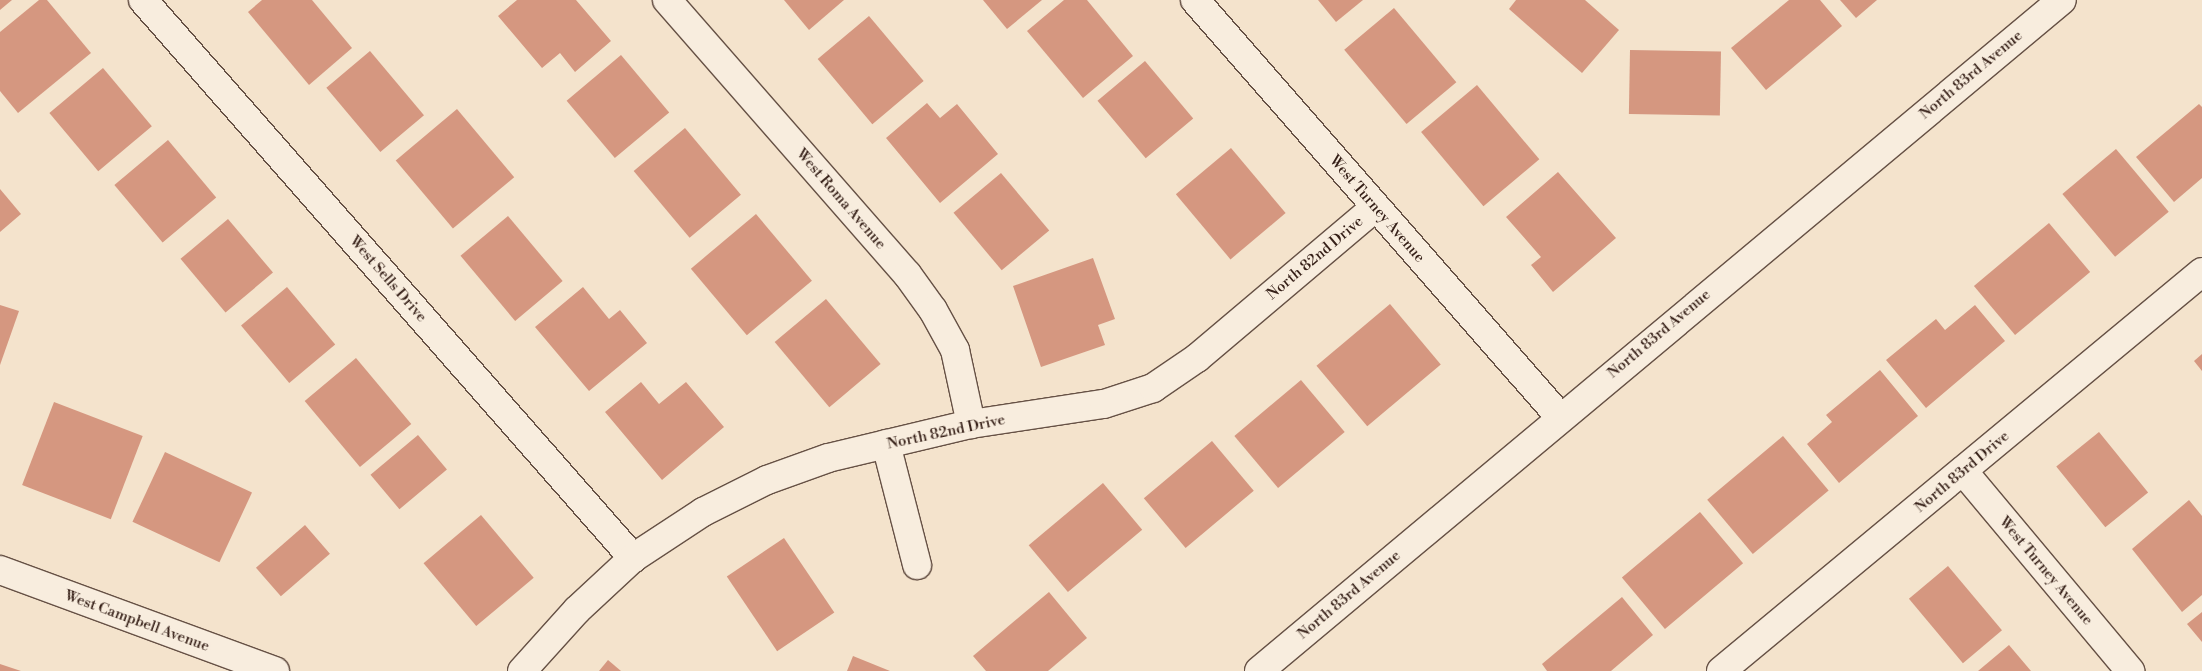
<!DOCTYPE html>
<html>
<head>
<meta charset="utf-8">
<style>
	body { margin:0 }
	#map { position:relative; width:2202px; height:671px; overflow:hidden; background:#f4e3cc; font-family:"Libre Bodoni",serif }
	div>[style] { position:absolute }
	.building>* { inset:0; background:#d59780; transform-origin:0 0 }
	.roads { filter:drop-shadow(1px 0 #665145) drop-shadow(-1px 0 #665145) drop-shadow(0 1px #665145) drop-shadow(0 -1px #665145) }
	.minor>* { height:28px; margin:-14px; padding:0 14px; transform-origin:14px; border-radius:14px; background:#f8edde }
	.secondary>* { height:28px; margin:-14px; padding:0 14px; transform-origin:14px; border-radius:14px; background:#f8edde }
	span { translate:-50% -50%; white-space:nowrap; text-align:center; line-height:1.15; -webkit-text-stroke:4.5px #f8edde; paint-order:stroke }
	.street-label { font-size:15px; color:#362018 }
</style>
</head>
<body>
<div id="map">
	<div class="building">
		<div style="clip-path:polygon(0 0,12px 0,0 10px)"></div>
		<div style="clip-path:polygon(39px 0,47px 0,91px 53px,18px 113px,0 91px,0 32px)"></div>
		<div style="clip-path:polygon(262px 0,312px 0,352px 48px,309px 85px,248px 12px)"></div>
		<div style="clip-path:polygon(517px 0,576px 0,611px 41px,575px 72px,560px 53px,542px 68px,498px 16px)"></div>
		<div style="clip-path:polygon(784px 0,844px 0,809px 30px)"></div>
		<div style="clip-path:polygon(983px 0,1042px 0,1007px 29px)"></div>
		<div style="clip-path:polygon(1064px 0,1087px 0,1133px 56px,1083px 98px,1027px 31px)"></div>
		<div style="clip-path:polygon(1318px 0,1363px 0,1336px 22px)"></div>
		<div style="clip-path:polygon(1516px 0,1585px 0,1619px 30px,1582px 73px,1509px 9px)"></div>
		<div style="clip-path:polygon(1789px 0,1820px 0,1842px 26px,1766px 90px,1731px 48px)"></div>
		<div style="clip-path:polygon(1840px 0,1877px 0,1856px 18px)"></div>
		<div style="left:1394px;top:8px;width:97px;height:65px;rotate:50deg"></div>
		<div style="left:869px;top:16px;width:85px;height:67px;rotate:50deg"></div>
		<div style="left:1630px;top:50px;width:91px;height:64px;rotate:1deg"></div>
		<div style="left:370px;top:51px;width:84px;height:57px;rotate:50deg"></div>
		<div style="left:621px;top:55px;width:75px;height:71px;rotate:50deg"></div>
		<div style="left:1145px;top:61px;width:75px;height:62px;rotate:50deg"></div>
		<div style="left:103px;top:68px;width:76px;height:70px;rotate:50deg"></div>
		<div style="left:1477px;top:85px;width:97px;height:73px;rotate:50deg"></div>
		<div style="clip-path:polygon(927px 103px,940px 118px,957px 104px,998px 154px,940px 203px,886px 138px)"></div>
		<div style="clip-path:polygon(2199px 104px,2202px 107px,2202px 178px,2174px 202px,2136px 157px)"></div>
		<div style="left:457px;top:109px;width:89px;height:80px;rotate:50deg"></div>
		<div style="left:685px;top:128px;width:87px;height:67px;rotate:50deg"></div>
		<div style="left:168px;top:140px;width:75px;height:70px;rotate:50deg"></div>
		<div style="left:1231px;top:148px;width:85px;height:72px;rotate:50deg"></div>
		<div style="left:2116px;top:149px;width:82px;height:70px;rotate:50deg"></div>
		<div style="clip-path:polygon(1558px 172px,1616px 238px,1553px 292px,1531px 265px,1541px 257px,1506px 217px)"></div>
		<div style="left:1001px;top:173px;width:75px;height:62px;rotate:50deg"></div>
		<div style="clip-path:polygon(0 189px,21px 214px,0 232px)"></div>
		<div style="left:756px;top:214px;width:87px;height:85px;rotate:50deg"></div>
		<div style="left:508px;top:216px;width:85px;height:62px;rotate:50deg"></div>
		<div style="left:228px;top:219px;width:70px;height:62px;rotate:50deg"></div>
		<div style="left:2049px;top:223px;width:64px;height:98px;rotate:50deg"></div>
		<div style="clip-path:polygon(1093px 258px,1115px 319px,1098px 325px,1105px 345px,1041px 367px,1013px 286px)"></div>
		<div style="left:287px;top:287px;width:75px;height:60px;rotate:50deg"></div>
		<div style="clip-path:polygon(583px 287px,609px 319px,620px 310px,647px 343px,589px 391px,535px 327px)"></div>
		<div style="left:826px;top:299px;width:85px;height:67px;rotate:50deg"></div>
		<div style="left:1390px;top:304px;width:79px;height:96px;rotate:50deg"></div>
		<div style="clip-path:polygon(0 305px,19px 311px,0 365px)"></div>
		<div style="clip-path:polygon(1975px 305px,2005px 341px,1926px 408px,1886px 360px,1936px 319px,1945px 330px)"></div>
		<div style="clip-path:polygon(2202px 354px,2202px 371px,2194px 361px)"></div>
		<div style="left:356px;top:358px;width:86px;height:67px;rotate:50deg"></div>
		<div style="clip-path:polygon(1880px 370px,1918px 416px,1839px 483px,1807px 444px,1832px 422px,1826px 415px)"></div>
		<div style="left:1301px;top:380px;width:68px;height:87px;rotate:50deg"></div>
		<div style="clip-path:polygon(641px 382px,659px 404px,686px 382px,724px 427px,662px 480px,605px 412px)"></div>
		<div style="left:54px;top:402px;width:95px;height:89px;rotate:21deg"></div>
		<div style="left:2099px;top:432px;width:78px;height:55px;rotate:51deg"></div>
		<div style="left:418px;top:435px;width:45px;height:62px;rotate:50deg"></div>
		<div style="left:1783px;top:436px;width:71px;height:99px;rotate:50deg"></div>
		<div style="left:1212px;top:441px;width:65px;height:89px;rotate:50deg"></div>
		<div style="left:165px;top:452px;width:96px;height:77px;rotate:25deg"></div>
		<div style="left:1103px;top:483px;width:61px;height:97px;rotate:50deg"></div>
		<div style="clip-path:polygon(2189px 500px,2202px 516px,2202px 595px,2182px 612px,2132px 549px)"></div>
		<div style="left:1700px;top:512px;width:67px;height:102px;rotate:50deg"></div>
		<div style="left:481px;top:515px;width:82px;height:75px;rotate:50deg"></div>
		<div style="left:305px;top:525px;width:38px;height:65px;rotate:49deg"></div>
		<div style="left:784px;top:538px;width:90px;height:69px;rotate:56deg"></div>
		<div style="left:1948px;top:566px;width:84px;height:51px;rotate:50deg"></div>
		<div style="clip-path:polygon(1049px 592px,1087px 638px,1048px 671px,986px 671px,973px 656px)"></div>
		<div style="clip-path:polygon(1622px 597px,1653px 635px,1611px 671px,1547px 671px,1542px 664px)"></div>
		<div style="clip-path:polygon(2202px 612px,2202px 642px,2187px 624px)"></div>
		<div style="clip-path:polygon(2009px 645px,2031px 671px,1978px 671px)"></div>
		<div style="clip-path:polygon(853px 656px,890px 671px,847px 671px)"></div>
		<div style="clip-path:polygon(608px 660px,621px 671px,599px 671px)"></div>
		<div style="clip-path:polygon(0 664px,21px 671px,0 671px)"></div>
	</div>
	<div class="roads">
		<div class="minor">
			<div style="left:143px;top:0;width:743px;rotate:48.71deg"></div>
			<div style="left:667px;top:0;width:364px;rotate:48.8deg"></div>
			<div style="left:907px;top:274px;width:44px;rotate:54.2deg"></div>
			<div style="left:933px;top:310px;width:46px;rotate:61.2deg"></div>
			<div style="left:955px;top:350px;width:76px;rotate:77.8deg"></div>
			<div style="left:1195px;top:0;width:554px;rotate:48.8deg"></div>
			<div style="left:886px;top:444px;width:125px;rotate:75.6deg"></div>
			<div style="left:1963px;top:471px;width:261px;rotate:50.1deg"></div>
			<div style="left:0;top:570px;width:293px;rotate:20.2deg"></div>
			<div style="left:522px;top:671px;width:82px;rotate:-48deg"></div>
			<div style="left:577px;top:610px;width:76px;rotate:-42.9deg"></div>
			<div style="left:633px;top:558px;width:84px;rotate:-33.3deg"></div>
			<div style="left:703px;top:512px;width:72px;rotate:-26.6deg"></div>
			<div style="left:767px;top:480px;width:65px;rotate:-19.8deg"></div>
			<div style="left:828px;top:458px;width:147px;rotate:-13.4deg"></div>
			<div style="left:971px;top:424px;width:134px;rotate:-8.6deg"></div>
			<div style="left:1104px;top:404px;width:52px;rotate:-18.1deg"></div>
			<div style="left:1153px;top:388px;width:53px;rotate:-34.3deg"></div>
			<div style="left:1197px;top:358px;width:234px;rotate:-40.2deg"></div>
			<div style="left:1721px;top:671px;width:625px;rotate:-39.68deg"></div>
		</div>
		<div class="secondary">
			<div style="left:1259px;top:671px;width:1046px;rotate:-39.88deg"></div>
		</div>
	</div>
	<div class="street-label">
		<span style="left:1971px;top:75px;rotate:-40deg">North 83rd Avenue</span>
		<span style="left:841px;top:199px;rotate:49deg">West Roma Avenue</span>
		<span style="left:1377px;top:209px;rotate:49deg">West Turney Avenue</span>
		<span style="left:1315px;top:258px;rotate:-40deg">North 82nd Drive</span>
		<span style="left:388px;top:279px;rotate:49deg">West Sells Drive</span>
		<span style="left:1659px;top:334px;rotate:-40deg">North 83rd Avenue</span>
		<span style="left:946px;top:432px;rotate:-12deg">North 82nd Drive</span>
		<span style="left:1962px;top:472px;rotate:-40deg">North 83rd Drive</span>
		<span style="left:2046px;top:571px;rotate:50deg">West Turney Avenue</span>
		<span style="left:1349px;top:595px;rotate:-40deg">North 83rd Avenue</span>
		<span style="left:137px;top:621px;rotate:20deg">West Campbell Avenue</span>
	</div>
</div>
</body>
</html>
